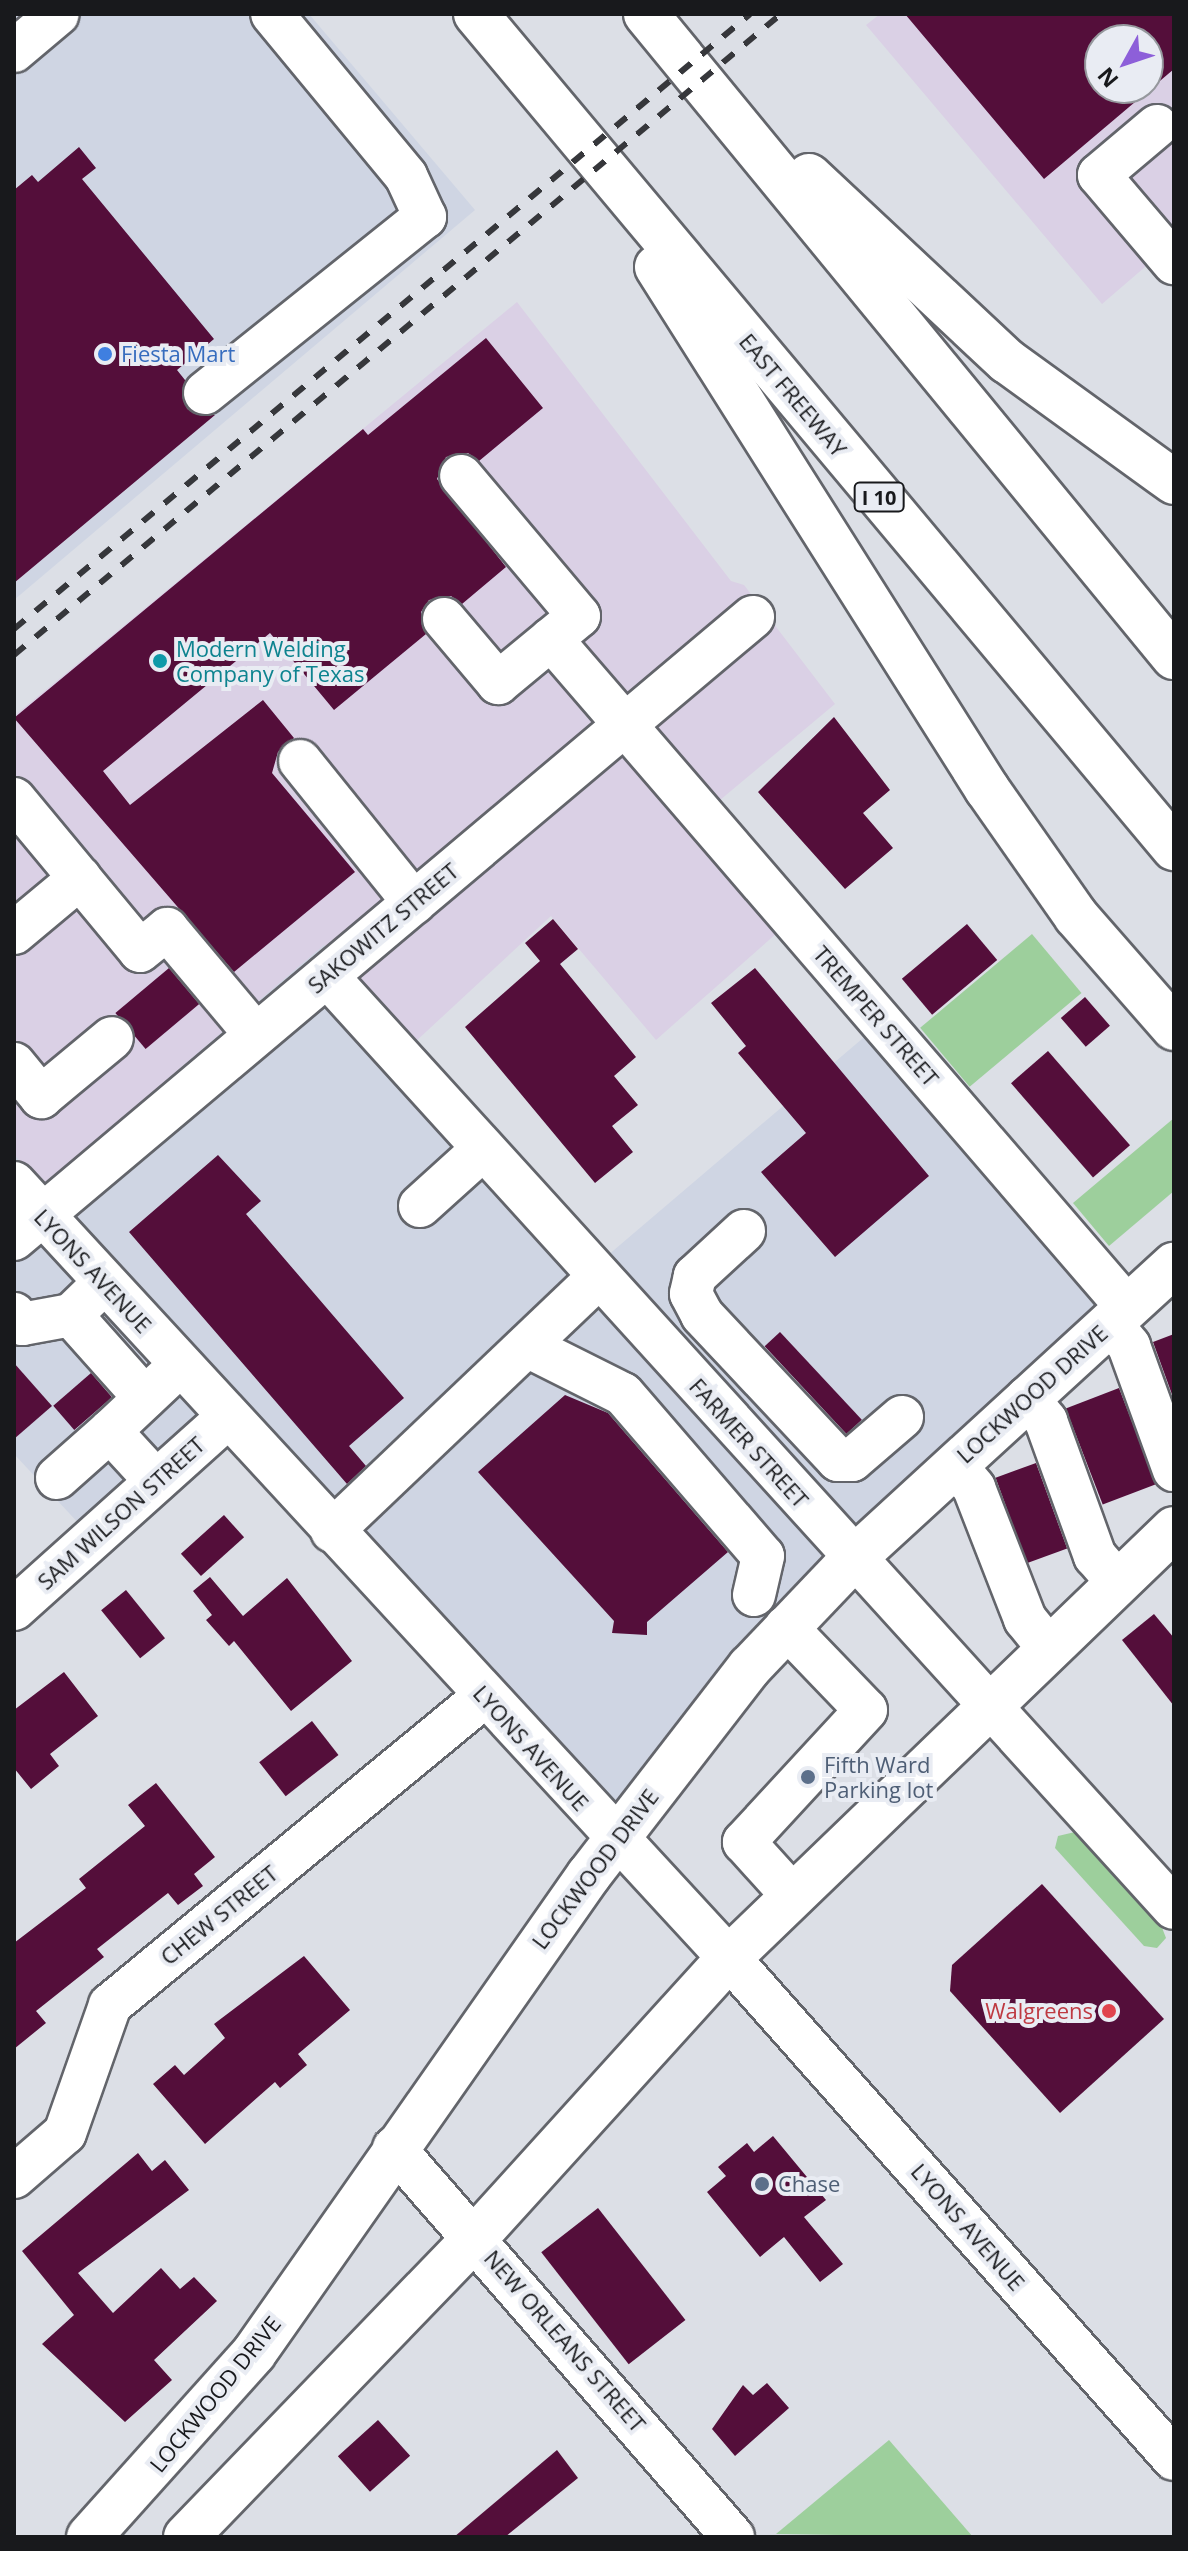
<!DOCTYPE html>
<html>
<head>
<meta charset="utf-8">
<style>
	body { margin:0 }
	#map { position:relative; width:1188px; height:2551px; overflow:hidden; background:#dcdfe6; font-family:"Open Sans",sans-serif }
	div>[style] { position:absolute }
	.built>* { inset:0; background:#cfd5e3 }
	.industrial>* { inset:0; background:#dad0e5 }
	.green>* { inset:0; background:#9dcf9c; transform-origin:0 0 }
	.building>* { inset:0; background:#540e3a; transform-origin:0 0 }
	.roads { filter:drop-shadow(2px 0 #63656b) drop-shadow(-2px 0 #63656b) drop-shadow(0 2px #63656b) drop-shadow(0 -2px #63656b) }
	.minor>* { height:42px; margin:-21px; padding:0 21px; transform-origin:21px; border-radius:21px; background:#fff }
	.major>* { height:44px; margin:-22px; padding:0 22px; transform-origin:22px; border-radius:22px; background:#fff }
	.highway>* { height:44px; margin:-22px; padding:0 22px; transform-origin:22px; border-radius:22px; background:#fff }
	.rail>* { height:6px; margin-top:-3px; transform-origin:0; background:repeating-linear-gradient(90deg,#36373b 0 14px,transparent 0 28px) }
	.dots>* { width:22px; height:22px; translate:-50% -50%; box-sizing:border-box; border:4px solid #e9ecf3; border-radius:50% }
	span { translate:-50% -50%; white-space:nowrap; text-align:center; line-height:1.15; -webkit-text-stroke:8px #e9ecf3; paint-order:stroke }
	.shield-label span { padding:2px 6px; background:#e9ecf3; border:2px solid; border-radius:6px; -webkit-text-stroke-width:0 }
	.shield-label { font-size:20px; color:#18191c; font-weight:700 }
	.shop-label { font-size:22px; color:#366cbe }
	.left { translate:0 -50%; text-align:left }
	.street-label { font-size:22px; color:#18191c }
	.culture-label { font-size:22px; color:#0d838f }
	.service-label { font-size:22px; color:#4e5e75 }
	.health-label { font-size:22px; color:#be3a42 }
	.right { translate:-100% -50%; text-align:right }
	.frame { position:absolute; inset:0; border:16px solid #18191c; pointer-events:none }
	.north { position:absolute; left:1084px; top:24px; width:80px; height:80px; box-sizing:border-box; background:#e9ecf3; border:2px solid #95989d; border-radius:50%; rotate:230deg; font-size:22px; font-weight:700; line-height:32px; text-align:center; color:#18191c }
	.north::after { content:''; display:block; margin:auto; width:28px; height:36px; background:#8d5fd9; clip-path:polygon(50% 0,100% 100%,50% 72%,0 100%) }
</style>
</head>
<body>
<div id="map">
	<div class="built">
		<div style="clip-path:polygon(14px 14px,309px 14px,475px 210px,14px 600px)"></div>
		<div style="clip-path:polygon(324px 944px,607px 1256px,869px 1033px,1106px 1310px,621px 1806px,229px 1395px,83px 1528px,14px 1454px,14px 1154px,41px 1186px)"></div>
	</div>
	<div class="industrial">
		<div style="clip-path:polygon(evenodd,880px 14px,1174px 14px,1174px 242px,1102px 304px,866px 25px,880px 14px,1100px 40px,1148px 40px,1148px 88px,1100px 88px,1100px 40px)"></div>
		<div style="clip-path:polygon(517px 302px,731px 581px,744px 585px,835px 704px,689px 826px,778px 932px,656px 1040px,551px 916px,414px 1043px,324px 945px,41px 1187px,14px 1154px,14px 716px)"></div>
	</div>
	<div class="green">
		<div style="left:1032px;top:934px;width:77px;height:146px;rotate:50deg"></div>
		<div style="clip-path:polygon(1174px 1118px,1174px 1191px,1109px 1246px,1073px 1203px)"></div>
		<div style="clip-path:polygon(1075px 1832px,1161px 1925px,1166px 1938px,1157px 1948px,1144px 1946px,1055px 1848px,1058px 1836px)"></div>
		<div style="clip-path:polygon(889px 2440px,973px 2537px,776px 2534px)"></div>
	</div>
	<div class="building">
		<div style="clip-path:polygon(evenodd,905px 14px,1174px 14px,1174px 69px,1044px 179px,905px 14px,1100px 40px,1148px 40px,1148px 88px,1100px 88px,1100px 40px)"></div>
		<div style="clip-path:polygon(79px 147px,96px 168px,82px 179px,214px 339px,177px 370px,185px 380px,187px 409px,215px 415px,14px 583px,14px 190px,32px 175px,38px 182px)"></div>
		<div style="clip-path:polygon(486px 338px,543px 408px,479px 461px,468px 453px,446px 457px,437px 479px,506px 567px,462px 604px,451px 596px,429px 600px,421px 612px,426px 634px,334px 710px,270px 633px,103px 771px,130px 805px,263px 700px,294px 738px,278px 752px,272px 773px,355px 872px,234px 972px,14px 718px,363px 429px,368px 435px)"></div>
		<div style="clip-path:polygon(834px 717px,890px 790px,863px 813px,893px 848px,845px 889px,758px 792px)"></div>
		<div style="clip-path:polygon(553px 919px,578px 949px,560px 964px,636px 1057px,614px 1076px,638px 1105px,612px 1126px,633px 1152px,595px 1183px,465px 1027px,540px 961px,525px 943px)"></div>
		<div style="left:967px;top:924px;width:47px;height:85px;rotate:50deg"></div>
		<div style="left:169px;top:968px;width:47px;height:70px;rotate:50deg"></div>
		<div style="clip-path:polygon(755px 968px,929px 1176px,835px 1257px,761px 1172px,806px 1133px,738px 1053px,746px 1046px,711px 1003px)"></div>
		<div style="left:1085px;top:997px;width:38px;height:32px;rotate:49deg"></div>
		<div style="left:1048px;top:1051px;width:125px;height:49px;rotate:49deg"></div>
		<div style="clip-path:polygon(218px 1155px,261px 1201px,246px 1214px,404px 1398px,349px 1446px,366px 1466px,347px 1484px,129px 1232px)"></div>
		<div style="left:780px;top:1332px;width:120px;height:21px;rotate:47deg"></div>
		<div style="clip-path:polygon(1174px 1334px,1174px 1400px,1153px 1342px)"></div>
		<div style="clip-path:polygon(14px 1363px,52px 1406px,14px 1439px)"></div>
		<div style="left:91px;top:1373px;width:32px;height:50px;rotate:49deg"></div>
		<div style="left:1119px;top:1388px;width:103px;height:57px;rotate:69deg"></div>
		<div style="clip-path:polygon(565px 1395px,608px 1413px,728px 1552px,647px 1622px,647px 1635px,612px 1633px,614px 1621px,478px 1472px)"></div>
		<div style="left:1036px;top:1463px;width:91px;height:43px;rotate:70deg"></div>
		<div style="left:224px;top:1515px;width:30px;height:58px;rotate:48deg"></div>
		<div style="clip-path:polygon(210px 1577px,243px 1616px,287px 1578px,352px 1661px,291px 1711px,234px 1641px,229px 1646px,206px 1620px,212px 1615px,193px 1591px)"></div>
		<div style="left:126px;top:1590px;width:62px;height:32px;rotate:51deg"></div>
		<div style="clip-path:polygon(1154px 1614px,1174px 1638px,1174px 1706px,1122px 1640px)"></div>
		<div style="clip-path:polygon(64px 1672px,98px 1716px,50px 1754px,59px 1766px,31px 1789px,14px 1768px,14px 1710px)"></div>
		<div style="left:312px;top:1721px;width:43px;height:67px;rotate:52deg"></div>
		<div style="clip-path:polygon(156px 1783px,215px 1857px,194px 1874px,203px 1886px,178px 1905px,168px 1893px,97px 1949px,104px 1957px,36px 2011px,46px 2023px,14px 2049px,14px 1943px,86px 1888px,79px 1879px,145px 1826px,128px 1805px)"></div>
		<div style="clip-path:polygon(1042px 1884px,1164px 2019px,1060px 2113px,950px 1991px,952px 1965px)"></div>
		<div style="clip-path:polygon(304px 1956px,350px 2010px,298px 2054px,307px 2065px,280px 2088px,275px 2082px,205px 2144px,153px 2084px,175px 2065px,184px 2075px,225px 2038px,214px 2024px)"></div>
		<div style="clip-path:polygon(773px 2136px,826px 2200px,804px 2217px,843px 2264px,820px 2282px,784px 2237px,760px 2257px,707px 2192px,726px 2176px,718px 2167px,747px 2143px,754px 2152px)"></div>
		<div style="clip-path:polygon(138px 2153px,152px 2171px,165px 2160px,189px 2190px,78px 2273px,113px 2313px,161px 2268px,180px 2289px,194px 2277px,217px 2301px,154px 2360px,172px 2380px,125px 2422px,42px 2344px,74px 2315px,22px 2251px)"></div>
		<div style="left:598px;top:2208px;width:142px;height:72px;rotate:52deg"></div>
		<div style="clip-path:polygon(767px 2383px,789px 2408px,735px 2456px,712px 2429px,743px 2385px,753px 2395px)"></div>
		<div style="left:378px;top:2420px;width:48px;height:54px;rotate:48deg"></div>
		<div style="clip-path:polygon(557px 2450px,578px 2478px,505px 2537px,454px 2537px)"></div>
	</div>
	<div class="roads">
		<div class="minor">
			<div style="left:14px;top:51px;width:57px;rotate:-40.1deg"></div>
			<div style="left:1157px;top:126px;width:76px;rotate:139.8deg"></div>
			<div style="left:1099px;top:175px;width:116px;rotate:49.6deg"></div>
			<div style="left:205px;top:393px;width:282px;rotate:-38.7deg"></div>
			<div style="left:425px;top:217px;width:45px;rotate:-114.9deg"></div>
			<div style="left:406px;top:176px;width:210px;rotate:-129.6deg"></div>
			<div style="left:444px;top:619px;width:84px;rotate:49.8deg"></div>
			<div style="left:498px;top:683px;width:105px;rotate:-39.6deg"></div>
			<div style="left:579px;top:616px;width:183px;rotate:-130.1deg"></div>
			<div style="left:551px;top:639px;width:882px;rotate:49.23deg"></div>
			<div style="left:300px;top:761px;width:182px;rotate:51.2deg"></div>
			<div style="left:14px;top:799px;width:197px;rotate:50.3deg"></div>
			<div style="left:140px;top:951px;width:35px;rotate:-39deg"></div>
			<div style="left:167px;top:929px;width:138px;rotate:50deg"></div>
			<div style="left:14px;top:933px;width:86px;rotate:-39.8deg"></div>
			<div style="left:327px;top:976px;width:1259px;rotate:47.74deg"></div>
			<div style="left:14px;top:1064px;width:43px;rotate:50.7deg"></div>
			<div style="left:41px;top:1097px;width:92px;rotate:-39.7deg"></div>
			<div style="left:14px;top:1183px;width:1054px;rotate:47.31deg"></div>
			<div style="left:729px;top:1958px;width:670px;rotate:48.39deg"></div>
			<div style="left:420px;top:1206px;width:84px;rotate:-42.1deg"></div>
			<div style="left:744px;top:1231px;width:67px;rotate:137.4deg"></div>
			<div style="left:695px;top:1276px;width:18px;rotate:103deg"></div>
			<div style="left:691px;top:1294px;width:24px;rotate:62deg"></div>
			<div style="left:702px;top:1315px;width:199px;rotate:46.8deg"></div>
			<div style="left:838px;top:1460px;width:14px"></div>
			<div style="left:852px;top:1460px;width:66px;rotate:-40.7deg"></div>
			<div style="left:14px;top:1239px;width:966px;rotate:-40.09deg"></div>
			<div style="left:104px;top:1283px;width:46px;rotate:135.9deg"></div>
			<div style="left:71px;top:1315px;width:111px;rotate:48.3deg"></div>
			<div style="left:14px;top:1314px;width:13px;rotate:51deg"></div>
			<div style="left:22px;top:1324px;width:50px;rotate:-10.4deg"></div>
			<div style="left:1110px;top:1323px;width:30px;rotate:50deg"></div>
			<div style="left:1129px;top:1346px;width:132px;rotate:70.1deg"></div>
			<div style="left:527px;top:1346px;width:107px;rotate:26.6deg"></div>
			<div style="left:623px;top:1394px;width:214px;rotate:49.2deg"></div>
			<div style="left:763px;top:1556px;width:40px;rotate:103deg"></div>
			<div style="left:1027px;top:1398px;width:30px;rotate:50deg"></div>
			<div style="left:1046px;top:1421px;width:144px;rotate:70.1deg"></div>
			<div style="left:1095px;top:1556px;width:35px;rotate:49deg"></div>
			<div style="left:955px;top:1465px;width:30px;rotate:50deg"></div>
			<div style="left:974px;top:1488px;width:141px;rotate:68.7deg"></div>
			<div style="left:1025px;top:1619px;width:36px;rotate:51deg"></div>
			<div style="left:57px;top:1478px;width:71px;rotate:-41.6deg"></div>
			<div style="left:156px;top:1481px;width:68px;rotate:-132.6deg"></div>
			<div style="left:110px;top:1431px;width:96px;rotate:-43.3deg"></div>
			<div style="left:332px;top:1531px;width:369px;rotate:-43.6deg"></div>
			<div style="left:14px;top:1609px;width:288px;rotate:-41.9deg"></div>
			<div style="left:786px;top:1627px;width:115px;rotate:46.1deg"></div>
			<div style="left:866px;top:1710px;width:180px;rotate:132.7deg"></div>
			<div style="left:744px;top:1842px;width:72px;rotate:47.8deg"></div>
			<div style="left:394px;top:2148px;width:516px;rotate:48.93deg"></div>
			<div style="left:14px;top:2177px;width:67px;rotate:-40.8deg"></div>
			<div style="left:65px;top:2133px;width:136px;rotate:-70.6deg"></div>
			<div style="left:110px;top:2005px;width:484px;rotate:-39.5deg"></div>
		</div>
		<div class="major">
			<div style="left:89px;top:2537px;width:247px;rotate:-48.1deg"></div>
			<div style="left:254px;top:2353px;width:584px;rotate:-54.98deg"></div>
			<div style="left:589px;top:1875px;width:263px;rotate:-52.3deg"></div>
			<div style="left:750px;top:1667px;width:148px;rotate:-46.4deg"></div>
			<div style="left:852px;top:1560px;width:437px;rotate:-42.5deg"></div>
			<div style="left:186px;top:2537px;width:416px;rotate:-46deg"></div>
			<div style="left:475px;top:2238px;width:378px;rotate:-47.8deg"></div>
			<div style="left:729px;top:1958px;width:618px;rotate:-43.95deg"></div>
		</div>
		<div class="highway">
			<div style="left:476px;top:14px;width:1088px;rotate:50.07deg"></div>
			<div style="left:646px;top:14px;width:832px;rotate:50.61deg"></div>
			<div style="left:809px;top:176px;width:271px;rotate:43.1deg"></div>
			<div style="left:1007px;top:361px;width:206px;rotate:35.9deg"></div>
			<div style="left:657px;top:267px;width:618px;rotate:57.7deg"></div>
			<div style="left:987px;top:789px;width:155px;rotate:55deg"></div>
			<div style="left:1076px;top:916px;width:149px;rotate:48.8deg"></div>
		</div>
	</div>
	<div class="rail">
		<div style="left:14px;top:629px;width:959px;rotate:-39.88deg"></div>
		<div style="left:14px;top:655px;width:1000px;rotate:-39.89deg"></div>
	</div>
	<div class="dots">
		<div style="left:105px;top:354px;background:#3f7fe0"></div>
		<div style="left:160px;top:661px;background:#0f9aa8"></div>
		<div style="left:808px;top:1777px;background:#5c6f8a"></div>
		<div style="left:1109px;top:2011px;background:#e0444e"></div>
		<div style="left:762px;top:2184px;background:#5c6f8a"></div>
	</div>
	<div class="shield-label">
		<span style="left:879px;top:497px">I 10</span>
	</div>
	<div class="shop-label">
		<span class="left" style="left:121px;top:354px">Fiesta Mart</span>
	</div>
	<div class="street-label">
		<span style="left:793px;top:395px;rotate:50deg">EAST FREEWAY</span>
		<span style="left:383px;top:928px;rotate:-40deg">SAKOWITZ STREET</span>
		<span style="left:876px;top:1016px;rotate:49deg">TREMPER STREET</span>
		<span style="left:93px;top:1271px;rotate:47deg">LYONS AVENUE</span>
		<span style="left:1032px;top:1394px;rotate:-42deg">LOCKWOOD DRIVE</span>
		<span style="left:749px;top:1443px;rotate:48deg">FARMER STREET</span>
		<span style="left:121px;top:1513px;rotate:-42deg">SAM WILSON STREET</span>
		<span style="left:531px;top:1748px;rotate:48deg">LYONS AVENUE</span>
		<span style="left:595px;top:1869px;rotate:-53deg">LOCKWOOD DRIVE</span>
		<span style="left:219px;top:1915px;rotate:-39deg">CHEW STREET</span>
		<span style="left:968px;top:2227px;rotate:49deg">LYONS AVENUE</span>
		<span style="left:565px;top:2341px;rotate:49deg">NEW ORLEANS STREET</span>
		<span style="left:215px;top:2394px;rotate:-51deg">LOCKWOOD DRIVE</span>
	</div>
	<div class="culture-label">
		<span class="left" style="left:176px;top:661px">Modern Welding<br>Company of Texas</span>
	</div>
	<div class="service-label">
		<span class="left" style="left:824px;top:1777px">Fifth Ward<br>Parking lot</span>
		<span class="left" style="left:778px;top:2184px">Chase</span>
	</div>
	<div class="health-label">
		<span class="right" style="left:1093px;top:2011px">Walgreens</span>
	</div>
	<div class="frame"></div>
	<div class="north">N</div>
</div>
</body>
</html>
